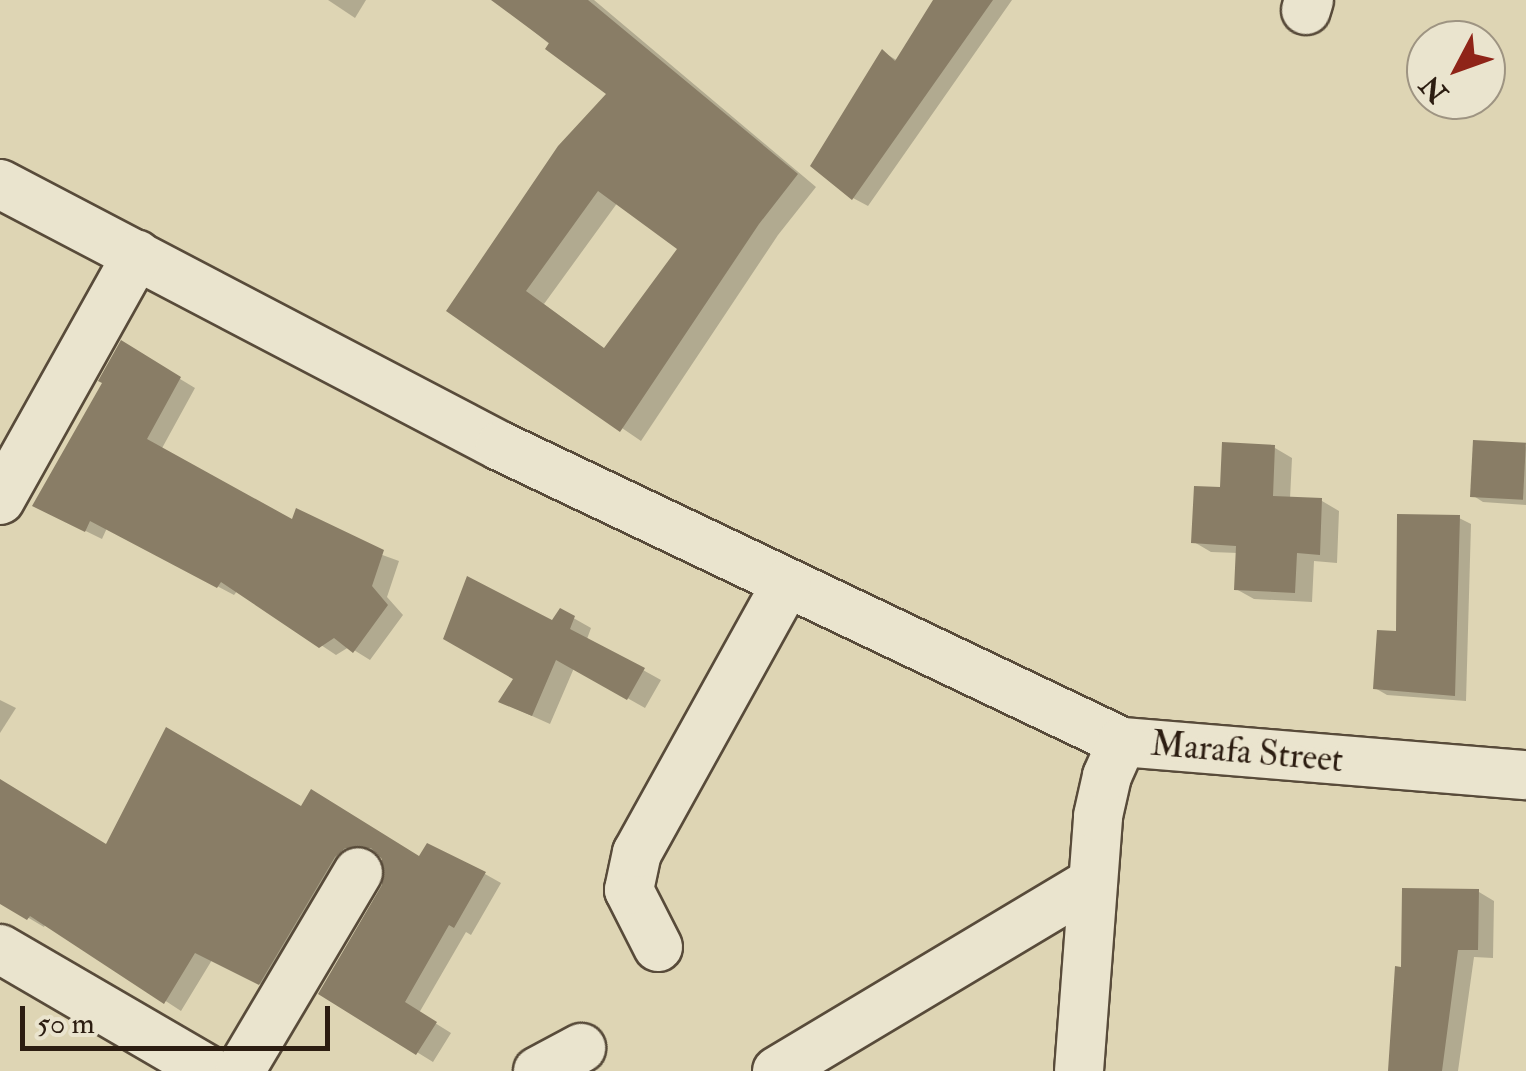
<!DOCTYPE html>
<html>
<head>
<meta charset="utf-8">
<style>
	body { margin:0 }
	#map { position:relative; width:1526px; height:1071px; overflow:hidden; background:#ded5b4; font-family:"IM FELL Double Pica",serif }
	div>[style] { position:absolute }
	.shadow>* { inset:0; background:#0003 }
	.building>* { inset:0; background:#897d66; transform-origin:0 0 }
	.roads { filter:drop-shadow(2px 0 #584b3a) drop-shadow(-2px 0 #584b3a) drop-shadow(0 2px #584b3a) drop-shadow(0 -2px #584b3a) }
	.minor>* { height:48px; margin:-24px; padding:0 24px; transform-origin:24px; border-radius:24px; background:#eae4ce }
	span { translate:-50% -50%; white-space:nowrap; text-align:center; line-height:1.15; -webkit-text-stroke:9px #eae4ce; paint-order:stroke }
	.street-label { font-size:35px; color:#2c1d11 }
	.north { position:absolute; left:1406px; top:20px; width:100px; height:100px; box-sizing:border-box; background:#eae4ce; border:2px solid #9e9482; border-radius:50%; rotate:229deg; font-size:28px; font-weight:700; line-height:40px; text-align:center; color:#2c1d11 }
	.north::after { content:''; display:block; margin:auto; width:35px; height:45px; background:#8f2418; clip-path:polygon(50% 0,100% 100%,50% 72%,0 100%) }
	.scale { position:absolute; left:20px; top:1006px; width:310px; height:45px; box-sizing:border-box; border:5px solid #2c1d11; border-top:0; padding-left:12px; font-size:30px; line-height:35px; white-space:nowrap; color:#2c1d11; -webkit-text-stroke:8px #eae4ce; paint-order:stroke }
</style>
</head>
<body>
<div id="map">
	<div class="shadow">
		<div style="clip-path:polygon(328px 0,366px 0,355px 18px)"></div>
		<div style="clip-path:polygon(evenodd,495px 0,594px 0,816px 187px,778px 235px,641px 441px,449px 310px,610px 93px,495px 0,618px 202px,680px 249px,606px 350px,544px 304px,618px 202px)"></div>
		<div style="clip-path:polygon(936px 0,1012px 0,868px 206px,853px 198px,883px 52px,898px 61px)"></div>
		<div style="clip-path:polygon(122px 344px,195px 388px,161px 450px,294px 523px,399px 561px,387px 597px,403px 615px,370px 660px,349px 647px,336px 655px,238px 590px,234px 595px,107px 528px,102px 539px,51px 514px)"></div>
		<div style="clip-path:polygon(1526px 446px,1526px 505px,1483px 502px,1472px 495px)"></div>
		<div style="clip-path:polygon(1275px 448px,1292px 458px,1290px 499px,1322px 501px,1339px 511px,1337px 563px,1314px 561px,1312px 602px,1254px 599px,1236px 589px,1238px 553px,1211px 552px,1194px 542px,1222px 489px)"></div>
		<div style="clip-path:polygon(1459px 518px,1471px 524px,1466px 701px,1387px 695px,1375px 688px)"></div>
		<div style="clip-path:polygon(561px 611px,591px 628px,587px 639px,661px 680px,645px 708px,574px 668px,550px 724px,501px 702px)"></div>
		<div style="clip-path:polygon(0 700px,16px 708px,0 733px)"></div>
		<div style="clip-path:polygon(0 781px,107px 847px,302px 809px,421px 859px,428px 846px,485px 874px,501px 883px,471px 935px,466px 932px,419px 1013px,451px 1033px,433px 1062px,321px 993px,388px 874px,384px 856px,377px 852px,362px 856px,276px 992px,212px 960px,181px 1011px,46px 923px,44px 927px,0 901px)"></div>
		<div style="clip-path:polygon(1479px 892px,1494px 901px,1493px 958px,1474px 957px,1458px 1071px,1390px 1071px,1403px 970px)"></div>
	</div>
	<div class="building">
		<div style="clip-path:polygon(evenodd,491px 0,588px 0,798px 174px,759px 224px,620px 432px,446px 311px,558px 146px,606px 94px,545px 49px,549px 43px,491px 0,598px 191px,677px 249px,604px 348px,526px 291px,598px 191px)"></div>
		<div style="clip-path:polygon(933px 0,993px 0,852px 200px,810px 166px,882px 49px,895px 61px)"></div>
		<div style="clip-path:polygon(121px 340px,181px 377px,147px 439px,292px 519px,296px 508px,384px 550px,372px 586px,388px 605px,353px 653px,334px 638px,319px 648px,221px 582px,217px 588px,90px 521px,85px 532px,32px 506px,102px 383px,98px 381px)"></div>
		<div style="left:1473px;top:440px;width:53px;height:57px;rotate:3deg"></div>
		<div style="clip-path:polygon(1222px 442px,1275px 445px,1273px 496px,1322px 498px,1320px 555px,1297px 553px,1295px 593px,1234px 590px,1236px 546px,1191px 543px,1194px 486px,1220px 487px)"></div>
		<div style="clip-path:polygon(1397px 514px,1460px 515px,1455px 696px,1373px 689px,1377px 630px,1396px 631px)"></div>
		<div style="clip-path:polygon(467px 576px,552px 620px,560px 608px,575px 616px,570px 629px,645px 668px,627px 700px,556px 660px,532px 716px,498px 702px,513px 679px,443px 639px)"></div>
		<div style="clip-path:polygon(166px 727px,301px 806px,311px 789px,419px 856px,427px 843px,486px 872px,454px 928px,449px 925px,405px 1002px,437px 1022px,416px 1055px,318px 994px,382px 885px,382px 859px,371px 848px,345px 848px,335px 857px,259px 985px,195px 953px,164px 1004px,30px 916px,27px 920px,0 904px,0 779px,106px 844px)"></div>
		<div style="clip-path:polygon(1402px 888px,1479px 889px,1478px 950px,1458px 950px,1442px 1071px,1388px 1071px,1395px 966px,1401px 967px)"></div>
	</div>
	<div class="roads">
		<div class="minor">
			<div style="left:1306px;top:10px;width:10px;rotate:-73deg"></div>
			<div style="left:0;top:184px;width:564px;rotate:27.65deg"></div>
			<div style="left:500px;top:446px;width:689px;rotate:25.45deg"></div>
			<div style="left:1122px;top:742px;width:405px;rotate:4.7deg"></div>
			<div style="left:0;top:500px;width:281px;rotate:-60.8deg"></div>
			<div style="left:658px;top:947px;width:64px;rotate:-117deg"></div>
			<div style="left:629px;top:890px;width:38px;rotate:-78deg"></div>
			<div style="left:637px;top:853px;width:308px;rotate:-61deg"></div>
			<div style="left:0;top:949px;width:243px;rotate:30.2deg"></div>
			<div style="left:240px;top:1071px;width:231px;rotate:-59.3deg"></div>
			<div style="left:538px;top:1071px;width:49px;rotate:-28.1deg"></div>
			<div style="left:777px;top:1071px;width:368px;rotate:-30.9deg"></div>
			<div style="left:1079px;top:1071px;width:256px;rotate:-85.7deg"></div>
			<div style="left:1098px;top:816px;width:41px;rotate:-77.3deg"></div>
			<div style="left:1107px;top:776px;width:37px;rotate:-66deg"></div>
		</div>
	</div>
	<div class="street-label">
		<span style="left:1247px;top:752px;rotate:5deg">Marafa Street</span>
	</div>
	<div class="north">N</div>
	<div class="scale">50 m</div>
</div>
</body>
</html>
